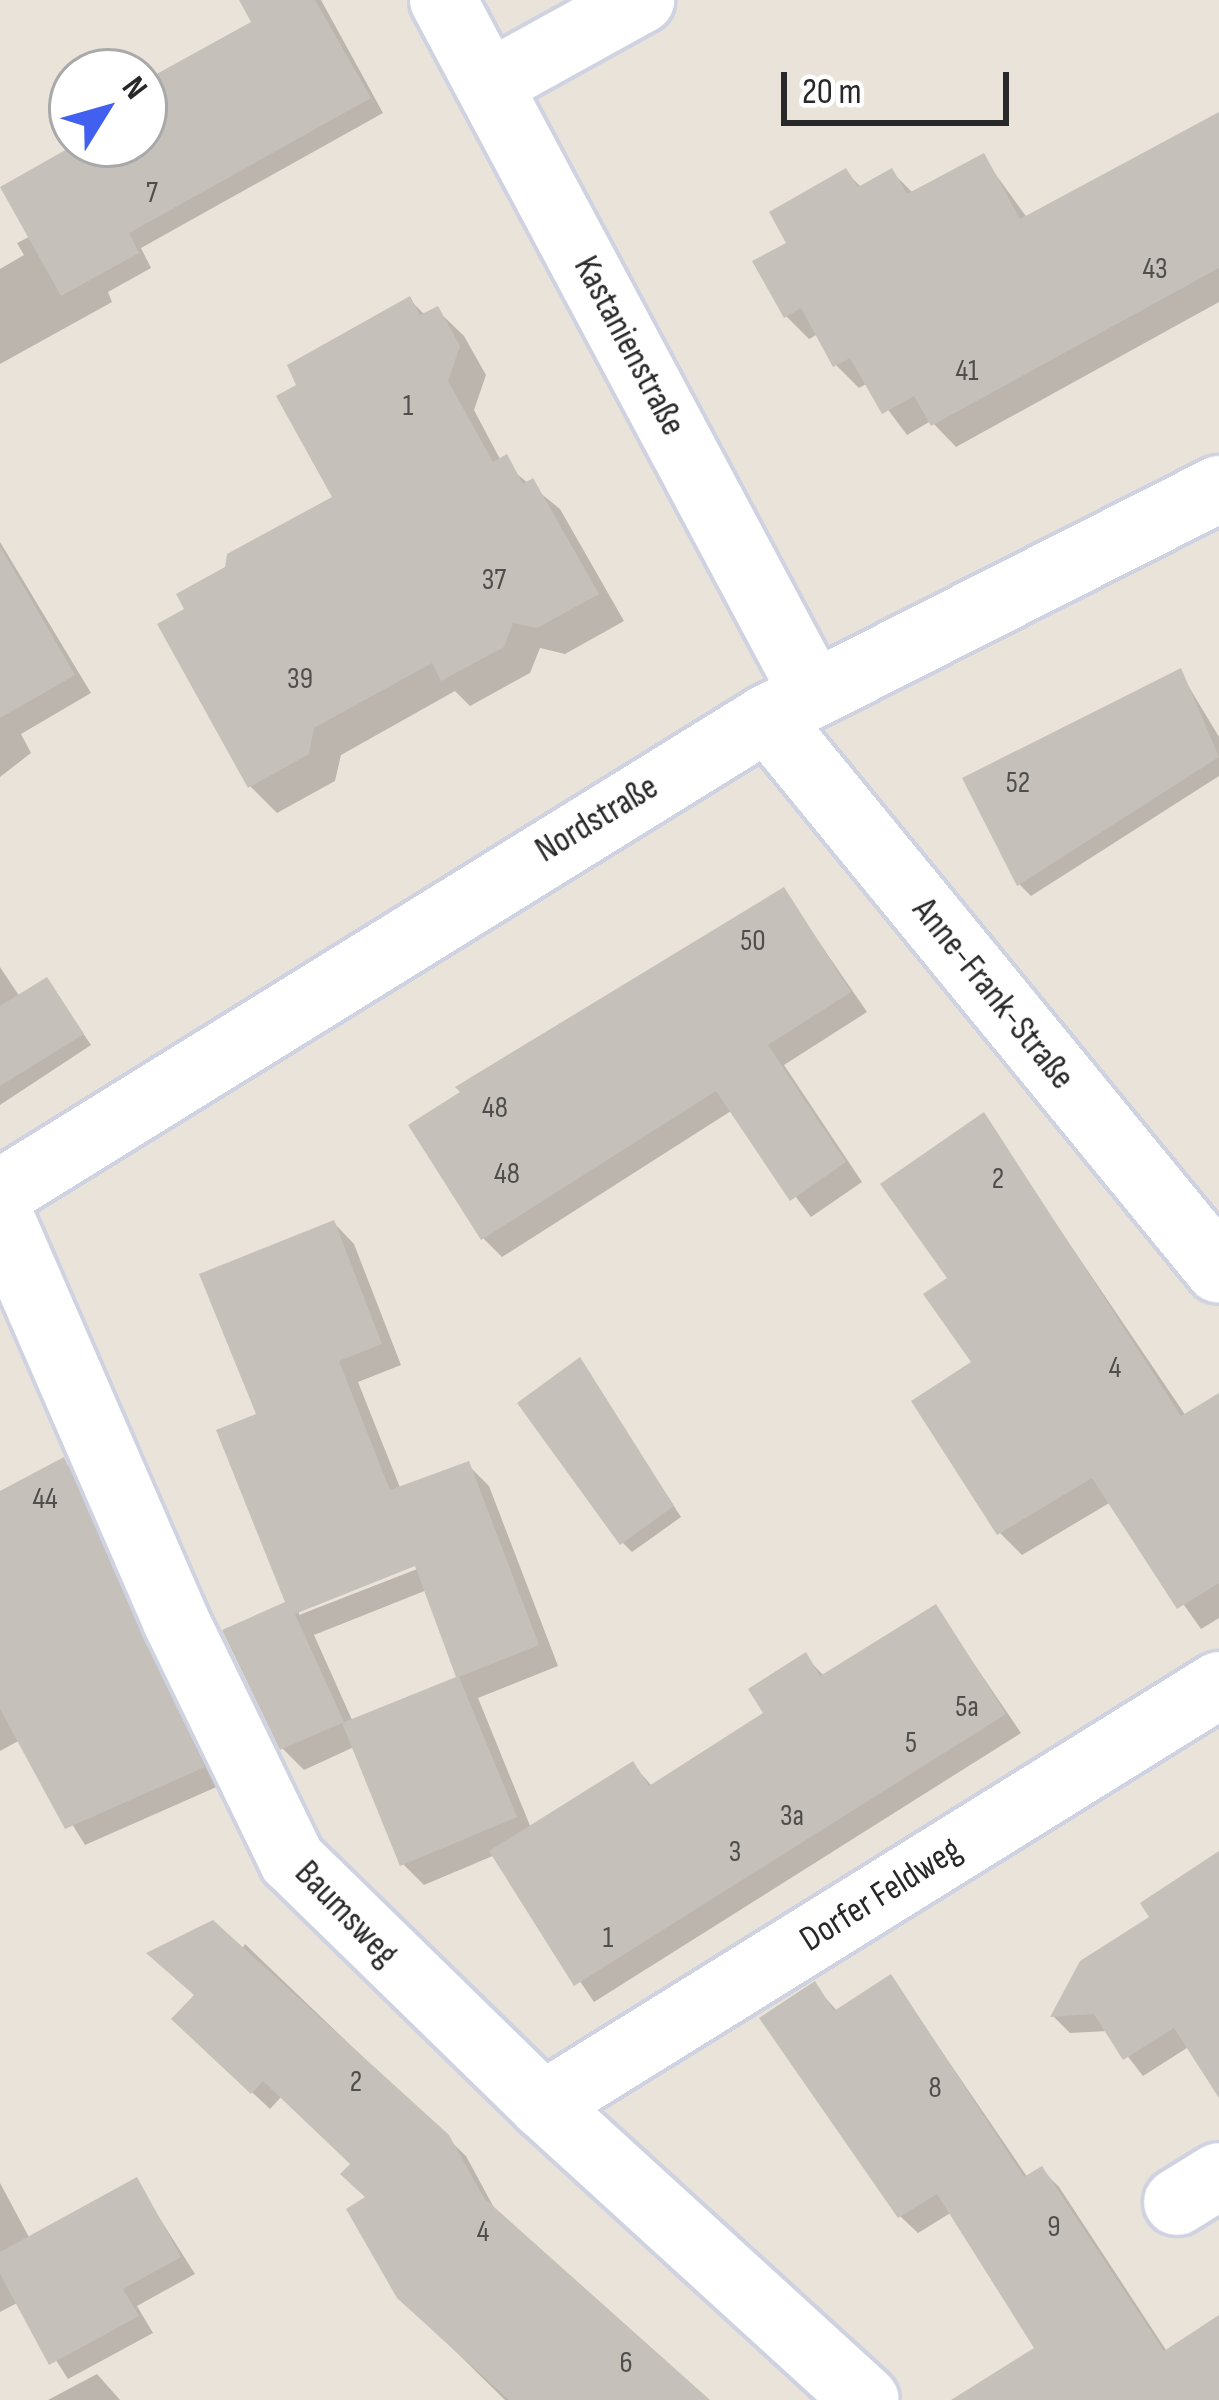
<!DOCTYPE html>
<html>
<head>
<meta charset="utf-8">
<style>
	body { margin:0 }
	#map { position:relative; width:1219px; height:2400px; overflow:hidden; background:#eae3da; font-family:"Sofia Sans Condensed",sans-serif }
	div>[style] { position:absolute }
	.shadow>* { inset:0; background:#0003 }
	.building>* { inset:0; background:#c5c0ba }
	.roads { filter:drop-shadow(3px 0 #cfd2e0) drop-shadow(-3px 0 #cfd2e0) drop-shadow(0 3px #cfd2e0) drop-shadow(0 -3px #cfd2e0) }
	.minor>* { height:66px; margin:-33px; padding:0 33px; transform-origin:33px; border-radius:33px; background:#fff }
	.tertiary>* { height:66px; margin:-33px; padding:0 33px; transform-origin:33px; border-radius:33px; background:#fff }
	span { translate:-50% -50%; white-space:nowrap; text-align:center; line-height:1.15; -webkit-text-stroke:10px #fff; paint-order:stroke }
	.number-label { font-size:30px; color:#4f4e4c }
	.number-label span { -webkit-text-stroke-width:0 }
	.street-label { font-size:36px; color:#282828 }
	.north { position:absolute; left:48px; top:48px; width:120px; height:120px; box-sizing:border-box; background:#fff; border:3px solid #a9a9a9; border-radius:50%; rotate:53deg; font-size:33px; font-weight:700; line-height:48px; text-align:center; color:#282828 }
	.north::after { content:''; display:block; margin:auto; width:42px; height:54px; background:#4160f0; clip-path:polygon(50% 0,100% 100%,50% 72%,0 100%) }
	.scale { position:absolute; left:781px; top:72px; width:228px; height:54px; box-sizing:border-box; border:6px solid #282828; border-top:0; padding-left:15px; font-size:36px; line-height:42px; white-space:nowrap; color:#282828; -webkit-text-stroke:9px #fff; paint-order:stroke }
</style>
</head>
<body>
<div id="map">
	<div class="shadow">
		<div style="clip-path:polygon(243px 0,321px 0,383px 113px,141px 248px,151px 268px,108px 292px,112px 302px,0 364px,0 269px,24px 255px,17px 243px,31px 236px,82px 144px,144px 144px,144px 85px,256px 23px)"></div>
		<div style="clip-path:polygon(1219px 114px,1219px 302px,956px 447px,931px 421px,907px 435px,868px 383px,859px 388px,836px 365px,818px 334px,809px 339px,786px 316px,790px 244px,846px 172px,862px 188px,892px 172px,914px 194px,983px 157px,1028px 219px)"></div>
		<div style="clip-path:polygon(410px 300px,426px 316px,437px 310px,464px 336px,486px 375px,474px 410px,501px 461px,560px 509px,624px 621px,565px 654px,540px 648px,530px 673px,470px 706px,455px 691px,341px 755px,335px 781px,277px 813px,250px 786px,188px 610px,336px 498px)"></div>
		<div style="clip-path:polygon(0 542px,91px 693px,21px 734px,31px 753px,0 777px)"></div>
		<div style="clip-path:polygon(1180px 672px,1219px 737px,1219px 776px,1031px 896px,1019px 884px)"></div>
		<div style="clip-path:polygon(784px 891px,867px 1012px,784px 1065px,862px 1182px,811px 1217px,731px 1111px,502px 1257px,483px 1238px)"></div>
		<div style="clip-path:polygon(0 967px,20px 997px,47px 981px,91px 1045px,0 1105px)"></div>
		<div style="clip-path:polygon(983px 1116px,1186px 1416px,1219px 1396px,1219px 1618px,1201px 1629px,1111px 1502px,1022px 1555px,1000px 1533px,975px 1363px,951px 1278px)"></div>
		<div style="clip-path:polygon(evenodd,334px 1223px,354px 1244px,401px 1365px,358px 1382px,401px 1490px,468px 1465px,489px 1486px,558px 1666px,478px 1698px,531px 1828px,633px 1765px,653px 1787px,767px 1714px,805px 1656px,825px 1677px,936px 1608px,1021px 1733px,594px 2002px,495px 1855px,424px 1885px,403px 1864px,354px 1747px,304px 1770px,283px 1749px,289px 1604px,260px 1415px,334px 1223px,428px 1558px,430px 1564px,299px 1615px,299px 1609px,428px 1558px,334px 1223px,427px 1590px,459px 1678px,353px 1722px,314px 1635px,427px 1590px)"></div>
		<div style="clip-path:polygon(580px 1361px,681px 1517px,632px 1552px,623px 1543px)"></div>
		<div style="clip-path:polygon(63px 1461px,81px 1478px,221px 1785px,85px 1845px,20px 1740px,0 1751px,0 1494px)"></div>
		<div style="clip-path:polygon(1219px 1884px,1219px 2067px,1190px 2046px,1143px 2076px,1108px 2031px,1070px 2033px,1053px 2016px)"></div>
		<div style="clip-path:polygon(245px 1944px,466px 2156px,498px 2215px,703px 2400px,505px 2400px,399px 2296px,354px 2164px,282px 2096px,270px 2109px,192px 2036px)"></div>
		<div style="clip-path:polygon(891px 1977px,1028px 2178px,1042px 2170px,1059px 2187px,1168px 2353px,1219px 2319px,1219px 2400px,1005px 2400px,1038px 2349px,952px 2212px,918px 2233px,900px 2216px,814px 1985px,838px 2012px)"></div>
		<div style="clip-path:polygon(136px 2181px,195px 2274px,137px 2306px,153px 2333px,68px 2379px,19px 2302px,0 2312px,0 2183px,30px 2239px)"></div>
		<div style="clip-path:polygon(97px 2374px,120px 2400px,48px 2400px)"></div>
	</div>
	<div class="building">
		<div style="clip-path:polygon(239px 0,315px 0,371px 98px,129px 233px,139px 253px,61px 296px,0 187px,76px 144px,144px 144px,144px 81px,251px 22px)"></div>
		<div style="clip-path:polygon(1219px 112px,1219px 268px,931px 426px,914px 396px,882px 414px,850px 358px,833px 367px,801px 308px,784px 318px,752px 261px,786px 243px,769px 212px,846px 168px,858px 187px,892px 168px,907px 194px,984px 153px,1020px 219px)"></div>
		<div style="clip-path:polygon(410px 296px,420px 315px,438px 306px,460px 346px,448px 381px,493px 462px,507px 454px,523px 484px,533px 478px,599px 594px,537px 628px,513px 623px,504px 647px,441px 681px,432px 663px,314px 728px,309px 754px,248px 788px,157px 624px,184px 609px,176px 594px,225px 567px,227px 554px,332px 497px,276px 396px,296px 385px,287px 365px)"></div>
		<div style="clip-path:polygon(0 546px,75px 675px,0 718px)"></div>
		<div style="clip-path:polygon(1181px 668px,1219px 757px,1017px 886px,962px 778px)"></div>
		<div style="clip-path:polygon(784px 887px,851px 992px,768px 1045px,846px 1162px,790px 1201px,716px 1091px,481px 1240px,408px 1125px,460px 1092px,455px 1087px)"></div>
		<div style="clip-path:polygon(47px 977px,84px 1034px,0 1086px,0 1006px)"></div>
		<div style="clip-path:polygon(984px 1112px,1181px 1416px,1219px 1393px,1219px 1583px,1177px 1609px,1092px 1478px,997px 1535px,911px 1401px,971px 1362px,923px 1294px,947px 1278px,880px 1184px)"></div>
		<div style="clip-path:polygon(334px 1220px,382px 1344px,339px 1361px,390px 1490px,469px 1461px,539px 1645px,459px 1677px,517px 1817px,400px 1866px,342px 1723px,456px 1677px,415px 1566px,295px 1614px,344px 1722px,280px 1750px,222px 1630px,285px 1602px,216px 1430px,256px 1414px,199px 1274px)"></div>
		<div style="clip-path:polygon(580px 1357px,674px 1506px,620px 1545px,517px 1403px)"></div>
		<div style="clip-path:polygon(64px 1457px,205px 1767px,65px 1829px,0 1709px,0 1491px)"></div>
		<div style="clip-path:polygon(936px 1604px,1006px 1714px,574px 1986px,489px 1851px,633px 1761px,649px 1786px,763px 1713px,748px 1689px,806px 1652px,820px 1676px)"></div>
		<div style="clip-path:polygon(1219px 1851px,1219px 2098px,1174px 2028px,1123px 2060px,1094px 2014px,1050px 2017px,1080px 1961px,1149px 1917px,1140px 1903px)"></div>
		<div style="clip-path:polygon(213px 1920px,449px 2135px,484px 2198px,710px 2400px,509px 2400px,397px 2298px,346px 2209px,365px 2197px,340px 2174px,350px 2164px,263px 2081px,251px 2094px,171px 2019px,194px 1995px,146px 1953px)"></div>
		<div style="clip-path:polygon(891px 1974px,1024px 2177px,1042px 2166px,1164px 2351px,1219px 2315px,1219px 2400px,951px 2400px,1034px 2348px,937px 2194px,898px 2218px,759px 2018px,815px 1981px,834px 2011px)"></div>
		<div style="clip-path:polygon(137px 2177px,181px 2257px,123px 2289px,139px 2316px,49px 2365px,0 2274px,0 2252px)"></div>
	</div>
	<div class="roads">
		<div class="minor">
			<div style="left:443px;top:0;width:786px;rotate:61.9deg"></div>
			<div style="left:489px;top:84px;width:174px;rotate:-28.9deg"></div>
			<div style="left:767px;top:718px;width:713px;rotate:50.69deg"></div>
			<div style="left:0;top:1216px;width:442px;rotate:66.5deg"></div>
			<div style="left:176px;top:1621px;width:266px;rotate:64.1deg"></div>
			<div style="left:292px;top:1860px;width:351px;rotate:44.3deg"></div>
			<div style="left:543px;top:2105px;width:437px;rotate:42.4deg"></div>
			<div style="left:543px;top:2105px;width:796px;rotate:-31.85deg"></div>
			<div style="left:1177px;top:2202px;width:49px;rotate:-31.8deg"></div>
		</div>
		<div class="tertiary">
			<div style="left:0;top:1193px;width:902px;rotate:-31.77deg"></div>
			<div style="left:767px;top:718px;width:507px;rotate:-26.87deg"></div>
		</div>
	</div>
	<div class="number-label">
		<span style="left:152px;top:193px">7</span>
		<span style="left:1155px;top:269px">43</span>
		<span style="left:967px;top:371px">41</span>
		<span style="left:408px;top:406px">1</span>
		<span style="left:494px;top:580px">37</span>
		<span style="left:300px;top:679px">39</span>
		<span style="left:1018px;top:783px">52</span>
		<span style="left:753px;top:941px">50</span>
		<span style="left:495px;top:1108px">48</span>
		<span style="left:507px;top:1174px">48</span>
		<span style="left:998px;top:1179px">2</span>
		<span style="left:1115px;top:1368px">4</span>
		<span style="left:45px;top:1499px">44</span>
		<span style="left:967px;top:1707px">5a</span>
		<span style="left:911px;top:1743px">5</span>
		<span style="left:792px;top:1816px">3a</span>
		<span style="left:735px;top:1852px">3</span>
		<span style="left:608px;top:1938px">1</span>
		<span style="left:356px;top:2082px">2</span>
		<span style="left:935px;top:2088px">8</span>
		<span style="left:1054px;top:2227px">9</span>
		<span style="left:483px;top:2232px">4</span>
		<span style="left:626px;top:2363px">6</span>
	</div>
	<div class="street-label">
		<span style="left:629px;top:346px;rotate:62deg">Kastanienstraße</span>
		<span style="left:597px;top:819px;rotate:-31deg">Nordstraße</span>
		<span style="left:993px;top:994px;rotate:51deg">Anne-Frank-Straße</span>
		<span style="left:881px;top:1895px;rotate:-32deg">Dorfer Feldweg</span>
		<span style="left:346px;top:1914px;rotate:46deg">Baumsweg</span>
	</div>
	<div class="north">N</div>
	<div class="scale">20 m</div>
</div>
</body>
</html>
